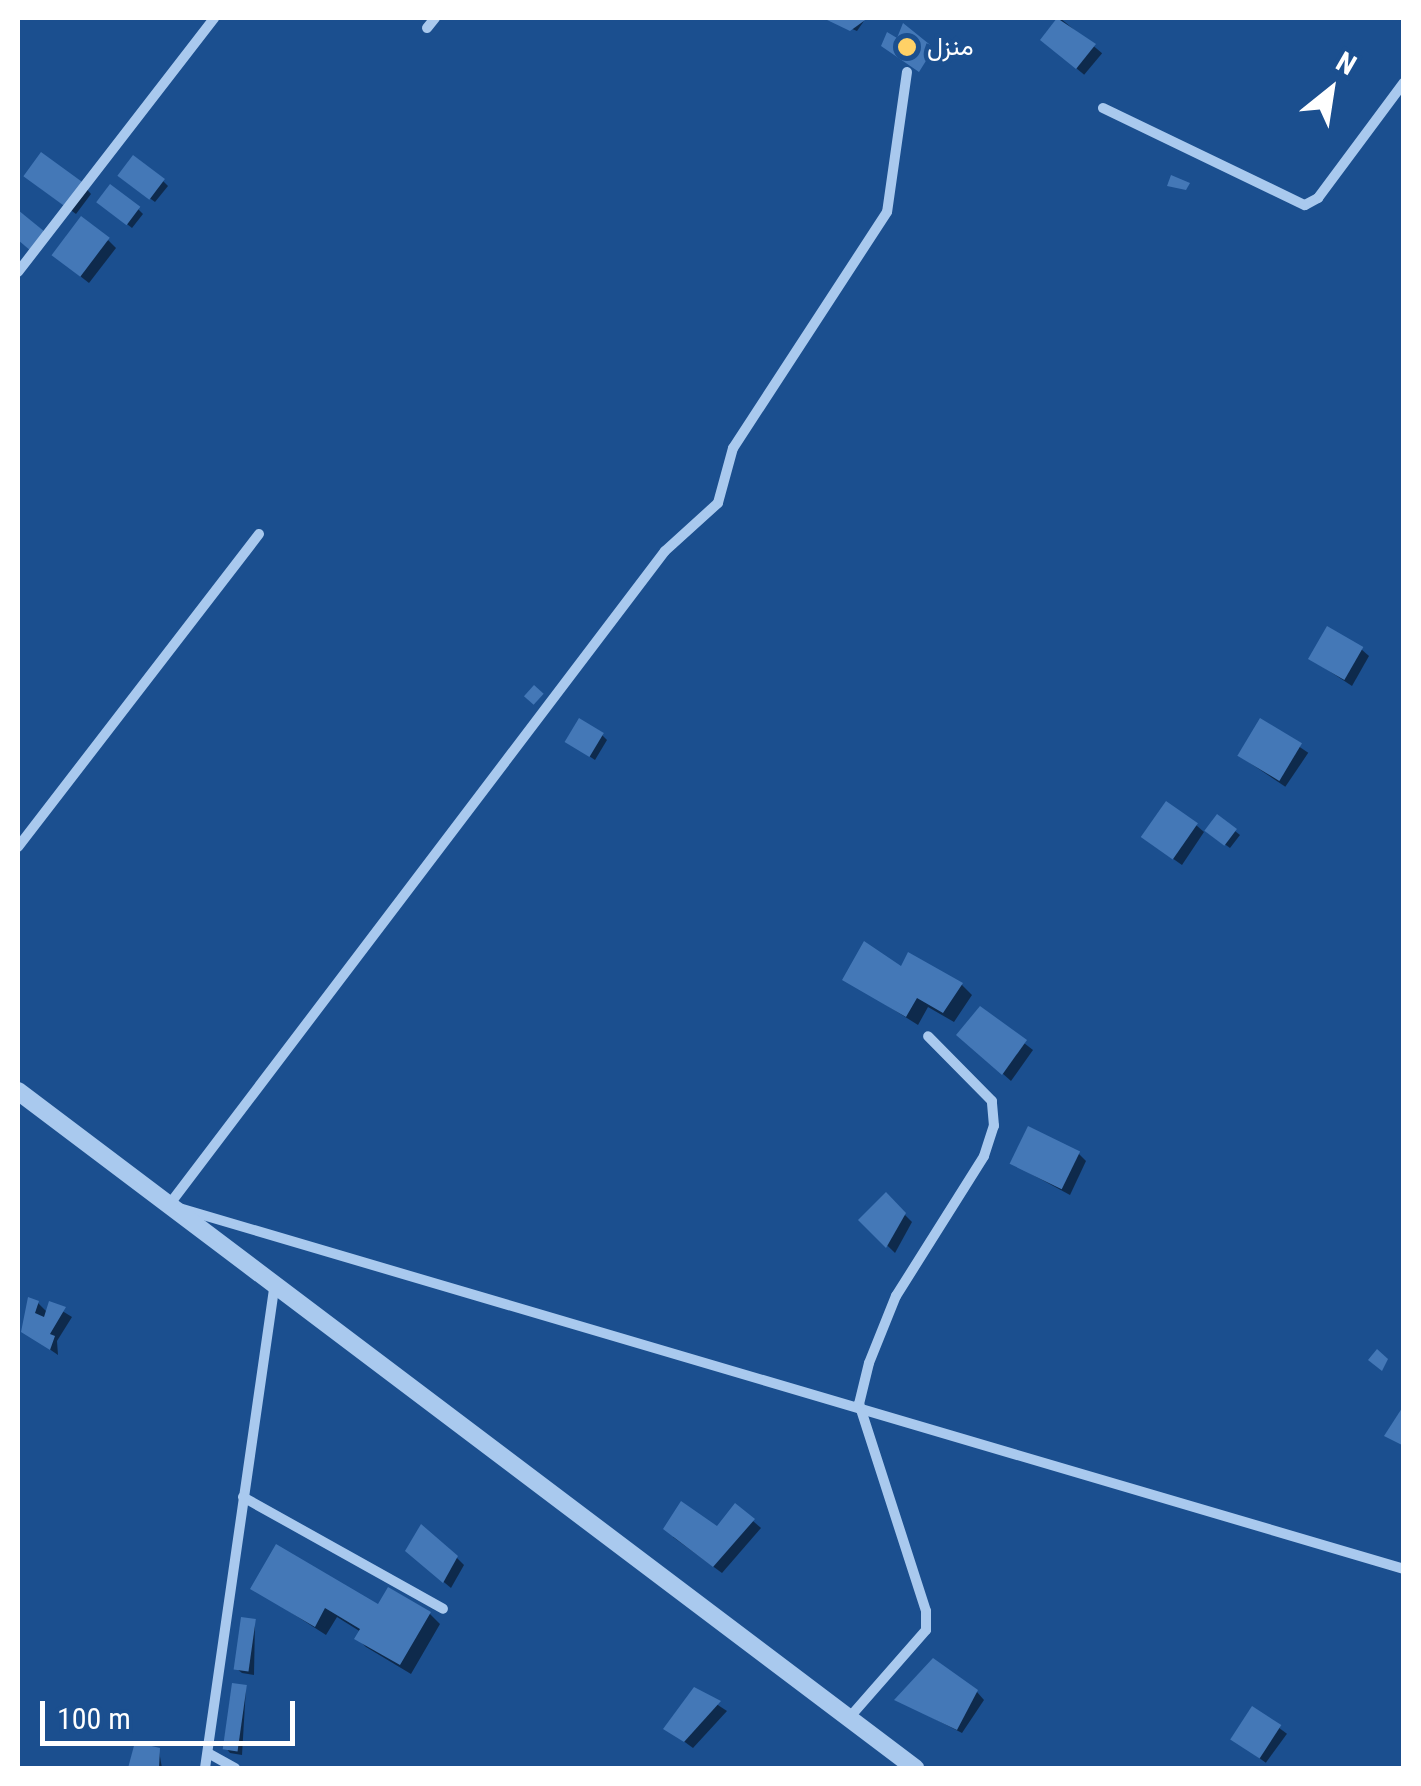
<!DOCTYPE html>
<html>
<head>
<meta charset="utf-8">
<style>
	body { margin:0 }
	#map { position:relative; width:1421px; height:1786px; overflow:hidden; background:#1b4f8f; font-family:"Roboto Condensed",Vazirmatn,sans-serif }
	div>[style] { position:absolute }
	.shadow>* { inset:0; background:#0007; transform-origin:0 0 }
	.building>* { inset:0; background:#4478b7; transform-origin:0 0 }
	.minor>* { height:10px; margin:-5px; padding:0 5px; transform-origin:5px; border-radius:5px; background:#a9c9ee }
	.tertiary>* { height:18px; margin:-9px; padding:0 9px; transform-origin:9px; border-radius:9px; background:#a9c9ee }
	.dots>* { width:28px; height:28px; translate:-50% -50%; box-sizing:border-box; border:5px solid #1b4f8f; border-radius:50% }
	span { translate:-50% -50%; white-space:nowrap; text-align:center; line-height:1.15; -webkit-text-stroke:9px #1b4f8f; paint-order:stroke }
	.poi-label { font-size:25px; color:#fff }
	.left { translate:0 -50%; text-align:left }
	.frame { position:absolute; inset:0; border:20px solid #fff; pointer-events:none }
	.north { position:absolute; left:1281px; top:40px; width:100px; height:100px; -webkit-text-stroke:8px #1b4f8f; paint-order:stroke; rotate:30deg; font-size:28px; font-weight:700; line-height:40px; text-align:center; color:#fff }
	.north::after { content:''; display:block; margin:auto; width:35px; height:45px; background:#fff; clip-path:polygon(50% 0,100% 100%,50% 72%,0 100%) }
	.scale { position:absolute; left:40px; top:1701px; width:255px; height:45px; box-sizing:border-box; border:5px solid #fff; border-top:0; padding-left:12px; font-size:30px; line-height:35px; white-space:nowrap; color:#fff; -webkit-text-stroke:8px #1b4f8f; paint-order:stroke }
</style>
</head>
<body>
<div id="map">
	<div class="shadow">
		<div style="clip-path:polygon(826px 18px,866px 18px,857px 31px)"></div>
		<div style="left:1060px;top:18px;width:55px;height:28px;rotate:40deg"></div>
		<div style="clip-path:polygon(125px 180px,163px 181px,168px 186px,155px 202px)"></div>
		<div style="clip-path:polygon(34px 183px,84px 186px,91px 194px,76px 214px)"></div>
		<div style="clip-path:polygon(104px 206px,138px 209px,143px 214px,132px 228px)"></div>
		<div style="clip-path:polygon(108px 240px,116px 248px,89px 283px,62px 262px)"></div>
		<div style="clip-path:polygon(1361px 649px,1369px 656px,1352px 686px,1311px 659px)"></div>
		<div style="left:1261px;top:721px;width:57px;height:41px;rotate:34deg"></div>
		<div style="clip-path:polygon(602px 735px,607px 740px,595px 760px,568px 742px)"></div>
		<div style="clip-path:polygon(1196px 825px,1204px 832px,1182px 865px,1152px 844px)"></div>
		<div style="clip-path:polygon(1235px 831px,1240px 835px,1230px 848px,1212px 835px)"></div>
		<div style="clip-path:polygon(902px 969px,962px 985px,972px 995px,954px 1022px,928px 1007px,918px 1025px,845px 979px)"></div>
		<div style="clip-path:polygon(980px 1009px,1033px 1050px,1011px 1081px,967px 1042px)"></div>
		<div style="clip-path:polygon(1078px 1153px,1086px 1161px,1070px 1195px,1013px 1164px)"></div>
		<div style="clip-path:polygon(886px 1196px,912px 1222px,895px 1253px,861px 1220px)"></div>
		<div style="clip-path:polygon(38px 1303px,48px 1313px,51px 1304px,72px 1317px,57px 1341px,58px 1355px,23px 1331px)"></div>
		<div style="clip-path:polygon(753px 1521px,761px 1528px,722px 1573px,673px 1537px)"></div>
		<div style="clip-path:polygon(457px 1558px,464px 1565px,451px 1588px,416px 1559px)"></div>
		<div style="clip-path:polygon(253px 1588px,430px 1614px,440px 1624px,411px 1674px,366px 1647px,357px 1638px,361px 1632px,337px 1617px,326px 1635px)"></div>
		<div style="clip-path:polygon(255px 1621px,254px 1675px,242px 1673px,237px 1669px)"></div>
		<div style="clip-path:polygon(246px 1687px,242px 1755px,230px 1753px,226px 1748px)"></div>
		<div style="clip-path:polygon(695px 1690px,727px 1711px,693px 1748px,667px 1729px)"></div>
		<div style="clip-path:polygon(977px 1692px,984px 1700px,962px 1733px,898px 1700px)"></div>
		<div style="left:1253px;top:1709px;width:42px;height:36px;rotate:36deg"></div>
		<div style="clip-path:polygon(136px 1745px,159px 1751px,162px 1768px,130px 1768px)"></div>
	</div>
	<div class="building">
		<div style="clip-path:polygon(823px 18px,868px 18px,850px 31px)"></div>
		<div style="clip-path:polygon(1057px 18px,1096px 44px,1076px 69px,1040px 40px)"></div>
		<div style="clip-path:polygon(903px 23px,934px 48px,919px 72px,881px 46px,887px 32px,897px 38px)"></div>
		<div style="left:41px;top:152px;width:54px;height:30px;rotate:36deg"></div>
		<div style="left:133px;top:155px;width:40px;height:26px;rotate:37deg"></div>
		<div style="clip-path:polygon(1171px 175px,1190px 183px,1186px 190px,1167px 186px)"></div>
		<div style="left:110px;top:184px;width:38px;height:23px;rotate:37deg"></div>
		<div style="clip-path:polygon(18px 210px,45px 232px,31px 251px,18px 240px)"></div>
		<div style="left:81px;top:216px;width:36px;height:49px;rotate:37deg"></div>
		<div style="left:1327px;top:626px;width:42px;height:38px;rotate:30deg"></div>
		<div style="left:534px;top:685px;width:13px;height:15px;rotate:42deg"></div>
		<div style="left:579px;top:718px;width:29px;height:28px;rotate:31deg"></div>
		<div style="left:1260px;top:718px;width:49px;height:44px;rotate:31deg"></div>
		<div style="left:1166px;top:801px;width:39px;height:44px;rotate:35deg"></div>
		<div style="left:1217px;top:814px;width:25px;height:21px;rotate:37deg"></div>
		<div style="clip-path:polygon(864px 941px,901px 966px,908px 952px,963px 983px,943px 1013px,917px 998px,906px 1017px,842px 980px)"></div>
		<div style="clip-path:polygon(980px 1006px,1027px 1040px,1002px 1075px,956px 1035px)"></div>
		<div style="left:1028px;top:1126px;width:58px;height:42px;rotate:26deg"></div>
		<div style="clip-path:polygon(886px 1192px,906px 1213px,886px 1248px,858px 1220px)"></div>
		<div style="clip-path:polygon(28px 1297px,39px 1301px,35px 1313px,44px 1317px,49px 1301px,66px 1307px,50px 1334px,55px 1336px,50px 1350px,21px 1332px)"></div>
		<div style="clip-path:polygon(1377px 1349px,1388px 1359px,1382px 1371px,1368px 1360px)"></div>
		<div style="clip-path:polygon(1404px 1405px,1404px 1446px,1384px 1436px)"></div>
		<div style="clip-path:polygon(681px 1501px,717px 1526px,735px 1503px,755px 1519px,713px 1567px,663px 1529px)"></div>
		<div style="clip-path:polygon(421px 1524px,458px 1556px,443px 1583px,405px 1551px)"></div>
		<div style="clip-path:polygon(276px 1544px,378px 1604px,388px 1587px,431px 1612px,400px 1665px,354px 1639px,360px 1629px,325px 1608px,315px 1627px,250px 1589px)"></div>
		<div style="left:241px;top:1617px;width:15px;height:53px;rotate:8deg"></div>
		<div style="clip-path:polygon(933px 1658px,978px 1690px,957px 1730px,894px 1700px)"></div>
		<div style="left:232px;top:1683px;width:15px;height:67px;rotate:8deg"></div>
		<div style="clip-path:polygon(694px 1687px,721px 1701px,684px 1742px,663px 1729px)"></div>
		<div style="left:1252px;top:1706px;width:35px;height:40px;rotate:33deg"></div>
		<div style="clip-path:polygon(135px 1742px,160px 1748px,159px 1768px,128px 1768px)"></div>
	</div>
	<div class="minor">
		<div style="left:427px;top:28px;width:13px;rotate:-51deg"></div>
		<div style="left:907px;top:72px;width:141px;rotate:98.1deg"></div>
		<div style="left:887px;top:212px;width:282px;rotate:123.1deg"></div>
		<div style="left:733px;top:448px;width:57px;rotate:105.3deg"></div>
		<div style="left:718px;top:503px;width:72px;rotate:137.8deg"></div>
		<div style="left:665px;top:551px;width:821px;rotate:127.18deg"></div>
		<div style="left:169px;top:1205px;width:1288px;rotate:16.42deg"></div>
		<div style="left:1103px;top:108px;width:224px;rotate:25.7deg"></div>
		<div style="left:1305px;top:205px;width:15px;rotate:-28deg"></div>
		<div style="left:1318px;top:198px;width:144px;rotate:-53.4deg"></div>
		<div style="left:18px;top:272px;width:321px;rotate:-52.3deg"></div>
		<div style="left:18px;top:847px;width:395px;rotate:-52.4deg"></div>
		<div style="left:243px;top:1497px;width:229px;rotate:29.2deg"></div>
		<div style="left:849px;top:1718px;width:117px;rotate:-48.8deg"></div>
		<div style="left:926px;top:1630px;width:19px;rotate:-90deg"></div>
		<div style="left:926px;top:1611px;width:218px;rotate:-107.9deg"></div>
		<div style="left:859px;top:1404px;width:42px;rotate:-76.3deg"></div>
		<div style="left:869px;top:1363px;width:72px;rotate:-68.1deg"></div>
		<div style="left:896px;top:1296px;width:165px;rotate:-57.8deg"></div>
		<div style="left:984px;top:1156px;width:32px;rotate:-72deg"></div>
		<div style="left:994px;top:1126px;width:25px;rotate:-95deg"></div>
		<div style="left:992px;top:1101px;width:91px;rotate:-134.6deg"></div>
		<div style="left:208px;top:1753px;width:31px;rotate:29deg"></div>
		<div style="left:205px;top:1768px;width:491px;rotate:-81.8deg"></div>
	</div>
	<div class="tertiary">
		<div style="left:18px;top:1091px;width:1124px;rotate:37.04deg"></div>
	</div>
	<div class="dots">
		<div style="left:907px;top:47px;background:#ffd166"></div>
	</div>
	<div class="poi-label">
		<span class="left" style="left:927px;top:47px">منزل</span>
	</div>
	<div class="frame"></div>
	<div class="north">N</div>
	<div class="scale">100 m</div>
</div>
</body>
</html>
